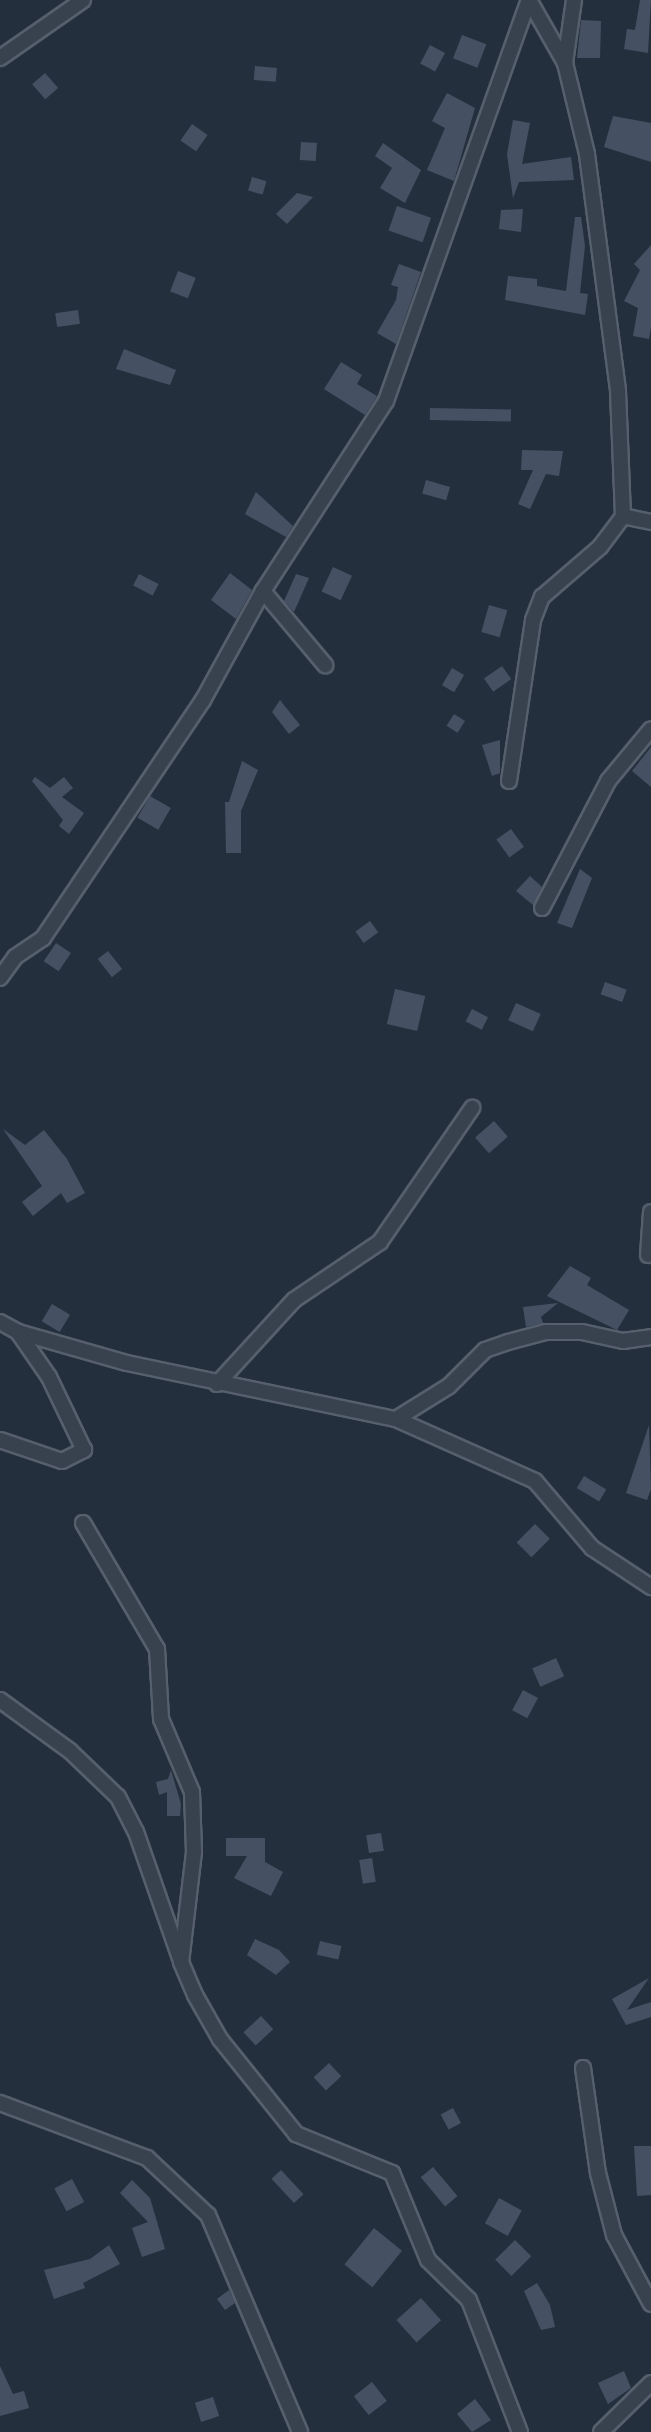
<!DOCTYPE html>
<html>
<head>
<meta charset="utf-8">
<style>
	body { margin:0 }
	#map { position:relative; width:651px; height:2432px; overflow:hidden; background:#242f3e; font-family:"DejaVu Sans",sans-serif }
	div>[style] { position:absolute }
	.building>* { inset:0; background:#455162; transform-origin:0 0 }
	.roads { filter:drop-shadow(2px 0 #565f6c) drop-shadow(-2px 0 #565f6c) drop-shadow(0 2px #565f6c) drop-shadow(0 -2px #565f6c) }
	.street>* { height:14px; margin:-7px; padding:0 7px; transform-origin:7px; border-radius:7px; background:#38414e }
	span { translate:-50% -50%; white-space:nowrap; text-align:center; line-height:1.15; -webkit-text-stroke:6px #1d2633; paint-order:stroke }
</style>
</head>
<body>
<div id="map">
	<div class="building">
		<div style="clip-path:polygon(640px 0,651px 0,648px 53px,624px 49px,627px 29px,635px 30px)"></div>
		<div style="clip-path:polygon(581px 20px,601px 21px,600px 58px,577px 58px)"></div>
		<div style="left:462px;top:35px;width:26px;height:25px;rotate:21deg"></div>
		<div style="left:430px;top:45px;width:17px;height:21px;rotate:28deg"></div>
		<div style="left:255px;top:66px;width:22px;height:14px;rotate:5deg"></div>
		<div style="left:45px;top:73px;width:20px;height:17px;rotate:49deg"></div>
		<div style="clip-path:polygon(447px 93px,475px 108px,454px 181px,427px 170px,445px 128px,432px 121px)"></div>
		<div style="clip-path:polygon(613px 116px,651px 123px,651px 162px,604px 147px)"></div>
		<div style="clip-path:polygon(513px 120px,530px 123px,522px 164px,571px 157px,574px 180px,519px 182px,513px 198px,507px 154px)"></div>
		<div style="left:192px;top:124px;width:19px;height:20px;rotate:35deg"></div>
		<div style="left:301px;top:142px;width:16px;height:18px;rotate:4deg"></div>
		<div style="clip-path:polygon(383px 143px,421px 170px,405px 203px,380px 188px,392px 168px,375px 156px)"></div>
		<div style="left:252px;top:177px;width:15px;height:14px;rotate:16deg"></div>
		<div style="clip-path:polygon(297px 193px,313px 197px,287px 224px,276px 214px)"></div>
		<div style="left:397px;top:206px;width:36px;height:26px;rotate:19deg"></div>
		<div style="clip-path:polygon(523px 209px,521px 232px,499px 229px,501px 210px)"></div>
		<div style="clip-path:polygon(575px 217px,581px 217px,585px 246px,580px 293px,588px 294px,585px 315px,505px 300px,508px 276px,537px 279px,537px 286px,566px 291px)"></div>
		<div style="clip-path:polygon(651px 245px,651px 327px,649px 339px,633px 336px,638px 308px,624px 301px,640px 270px,634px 264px)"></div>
		<div style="clip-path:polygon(399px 264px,421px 272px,396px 344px,377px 333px,396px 300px,398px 287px,391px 285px)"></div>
		<div style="left:178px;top:271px;width:19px;height:22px;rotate:21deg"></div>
		<div style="left:78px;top:310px;width:14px;height:23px;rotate:82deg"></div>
		<div style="clip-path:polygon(124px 349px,176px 370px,170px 385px,116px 369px)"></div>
		<div style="clip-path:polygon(341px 362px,362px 375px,357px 384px,377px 396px,365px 415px,324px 389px)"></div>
		<div style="left:430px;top:408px;width:81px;height:12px;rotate:1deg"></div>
		<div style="clip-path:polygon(522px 450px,563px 451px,559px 476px,546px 474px,530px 509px,518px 504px,533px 470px,521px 470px)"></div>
		<div style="left:426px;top:480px;width:25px;height:14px;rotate:16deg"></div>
		<div style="clip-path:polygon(256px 492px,293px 526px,286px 537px,245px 514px)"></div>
		<div style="left:333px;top:567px;width:21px;height:27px;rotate:25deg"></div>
		<div style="clip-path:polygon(230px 573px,252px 590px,236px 619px,211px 600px)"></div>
		<div style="left:139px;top:574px;width:22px;height:13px;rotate:27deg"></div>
		<div style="clip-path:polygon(296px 574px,309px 578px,294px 612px,284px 601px)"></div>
		<div style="left:489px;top:605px;width:19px;height:28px;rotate:16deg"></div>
		<div style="left:502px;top:666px;width:16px;height:22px;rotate:55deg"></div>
		<div style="left:452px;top:668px;width:14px;height:20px;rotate:30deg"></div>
		<div style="clip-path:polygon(280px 700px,300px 725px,289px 734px,272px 712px)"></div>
		<div style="left:454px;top:714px;width:13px;height:14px;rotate:32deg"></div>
		<div style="clip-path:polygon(500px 740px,500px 773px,492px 776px,482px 745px)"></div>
		<div style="clip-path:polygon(651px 747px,651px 787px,632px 771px)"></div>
		<div style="clip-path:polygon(242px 761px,258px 770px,241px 811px,241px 853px,226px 853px,225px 802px,229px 802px)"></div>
		<div style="clip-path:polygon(35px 777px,50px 788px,64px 777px,73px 788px,62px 797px,84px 813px,69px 834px,59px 826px,63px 820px,32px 781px)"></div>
		<div style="left:150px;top:796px;width:24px;height:25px;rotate:30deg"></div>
		<div style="left:511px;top:829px;width:22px;height:18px;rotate:54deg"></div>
		<div style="clip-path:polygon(580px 869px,592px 878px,572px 928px,557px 923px)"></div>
		<div style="clip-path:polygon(530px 876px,542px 887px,533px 905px,516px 891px)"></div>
		<div style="left:370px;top:921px;width:14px;height:18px;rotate:54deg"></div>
		<div style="left:56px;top:943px;width:18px;height:22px;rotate:34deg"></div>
		<div style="left:108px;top:951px;width:23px;height:13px;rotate:52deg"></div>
		<div style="left:605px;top:982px;width:23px;height:13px;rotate:20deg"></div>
		<div style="left:395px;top:989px;width:31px;height:36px;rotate:13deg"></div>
		<div style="left:516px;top:1003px;width:27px;height:19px;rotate:24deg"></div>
		<div style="left:472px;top:1009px;width:18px;height:14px;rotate:27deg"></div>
		<div style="left:494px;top:1121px;width:21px;height:25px;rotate:49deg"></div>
		<div style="clip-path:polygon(3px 1129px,25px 1145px,44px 1130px,67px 1159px,85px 1193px,67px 1203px,61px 1193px,33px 1216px,22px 1202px,42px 1186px)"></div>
		<div style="clip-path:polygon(570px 1266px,591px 1278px,587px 1285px,629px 1310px,617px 1330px,547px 1296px)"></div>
		<div style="clip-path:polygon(558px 1303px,541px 1317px,543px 1323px,526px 1327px,523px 1307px)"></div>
		<div style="left:52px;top:1304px;width:21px;height:20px;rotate:31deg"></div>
		<div style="clip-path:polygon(649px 1425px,651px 1489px,647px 1500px,626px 1493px)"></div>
		<div style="left:584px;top:1476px;width:26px;height:14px;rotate:31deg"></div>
		<div style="left:535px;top:1524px;width:21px;height:26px;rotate:45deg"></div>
		<div style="left:556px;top:1658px;width:20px;height:26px;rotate:66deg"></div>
		<div style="left:523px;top:1690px;width:17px;height:23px;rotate:28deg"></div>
		<div style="clip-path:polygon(171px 1770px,181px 1804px,180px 1816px,167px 1816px,167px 1792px,159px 1795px,156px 1782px,168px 1779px)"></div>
		<div style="left:381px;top:1833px;width:18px;height:15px;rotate:81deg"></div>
		<div style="clip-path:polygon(226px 1838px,265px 1838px,265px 1862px,283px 1872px,271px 1896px,234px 1878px,247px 1856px,226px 1856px)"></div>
		<div style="left:372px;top:1858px;width:24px;height:13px;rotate:81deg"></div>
		<div style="clip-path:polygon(255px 1939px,279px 1950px,290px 1962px,276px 1975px,247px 1955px)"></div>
		<div style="left:320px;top:1941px;width:22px;height:14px;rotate:13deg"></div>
		<div style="clip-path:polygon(649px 1978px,627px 2010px,651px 2002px,651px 2017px,626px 2025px,612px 1999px)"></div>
		<div style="left:261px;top:2016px;width:18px;height:24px;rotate:47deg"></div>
		<div style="left:329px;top:2063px;width:18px;height:21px;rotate:47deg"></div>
		<div style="left:453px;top:2108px;width:17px;height:14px;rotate:62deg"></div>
		<div style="clip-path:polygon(634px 2146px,651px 2146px,651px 2195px,637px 2196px)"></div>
		<div style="left:433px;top:2167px;width:38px;height:16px;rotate:50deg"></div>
		<div style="left:281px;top:2170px;width:33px;height:13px;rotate:47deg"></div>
		<div style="left:72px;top:2179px;width:26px;height:20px;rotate:62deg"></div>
		<div style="clip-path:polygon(132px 2180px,150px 2198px,165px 2249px,142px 2257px,132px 2228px,148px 2222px,120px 2193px)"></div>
		<div style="left:499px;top:2198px;width:26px;height:29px;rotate:29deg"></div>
		<div style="left:374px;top:2228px;width:36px;height:47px;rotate:39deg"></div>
		<div style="left:515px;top:2240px;width:23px;height:28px;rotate:45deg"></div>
		<div style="clip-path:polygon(109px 2245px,120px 2264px,83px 2283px,85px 2288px,54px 2299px,44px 2270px,90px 2259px)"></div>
		<div style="clip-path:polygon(537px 2283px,550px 2305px,555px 2327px,541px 2330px,524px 2291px)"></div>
		<div style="clip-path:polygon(229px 2290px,235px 2303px,225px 2310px,217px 2299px)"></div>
		<div style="left:421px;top:2298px;width:30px;height:33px;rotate:48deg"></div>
		<div style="clip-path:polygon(0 2366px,13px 2394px,24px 2391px,29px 2408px,0 2416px)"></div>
		<div style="clip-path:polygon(624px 2371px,631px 2388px,608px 2404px,598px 2383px)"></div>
		<div style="left:372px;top:2382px;width:24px;height:23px;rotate:52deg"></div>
		<div style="left:213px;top:2397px;width:20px;height:19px;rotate:72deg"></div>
		<div style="clip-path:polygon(475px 2399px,491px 2420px,472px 2432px,457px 2414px)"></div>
	</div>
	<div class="roads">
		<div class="street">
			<div style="left:0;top:58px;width:101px;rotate:-34.9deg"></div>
			<div style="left:565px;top:63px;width:64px;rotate:-81.9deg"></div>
			<div style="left:623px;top:516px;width:29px;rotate:12deg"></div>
			<div style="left:263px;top:591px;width:97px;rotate:50deg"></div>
			<div style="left:509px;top:781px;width:163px;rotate:-81.5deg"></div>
			<div style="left:533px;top:620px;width:25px;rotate:-69deg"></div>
			<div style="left:542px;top:597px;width:77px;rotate:-40.8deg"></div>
			<div style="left:600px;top:547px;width:39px;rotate:-53deg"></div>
			<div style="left:623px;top:516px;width:126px;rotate:-92.3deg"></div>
			<div style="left:618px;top:390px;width:238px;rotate:-97.5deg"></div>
			<div style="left:587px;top:154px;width:94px;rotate:-103.6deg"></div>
			<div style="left:565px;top:63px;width:73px;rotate:-119.7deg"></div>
			<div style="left:542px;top:908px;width:143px;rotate:-62.5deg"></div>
			<div style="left:608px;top:781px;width:67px;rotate:-50.4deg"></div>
			<div style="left:0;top:978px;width:26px;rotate:-54deg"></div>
			<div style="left:15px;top:957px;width:34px;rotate:-34deg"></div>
			<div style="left:43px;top:938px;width:287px;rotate:-56.1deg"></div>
			<div style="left:203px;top:700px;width:124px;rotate:-61.2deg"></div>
			<div style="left:263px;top:591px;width:226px;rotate:-57.1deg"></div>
			<div style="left:386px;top:401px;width:426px;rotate:-70.4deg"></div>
			<div style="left:648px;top:1255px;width:43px;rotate:-86deg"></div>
			<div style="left:0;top:1322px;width:21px;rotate:29deg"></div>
			<div style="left:18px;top:1332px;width:113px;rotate:15.9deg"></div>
			<div style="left:127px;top:1363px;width:275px;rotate:11.8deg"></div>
			<div style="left:396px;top:1419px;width:152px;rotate:24deg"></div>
			<div style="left:535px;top:1481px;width:88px;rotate:49.6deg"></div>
			<div style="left:592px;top:1548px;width:71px;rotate:33.5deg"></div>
			<div style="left:217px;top:1384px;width:114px;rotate:-47.5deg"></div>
			<div style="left:294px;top:1300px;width:104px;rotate:-34deg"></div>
			<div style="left:380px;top:1242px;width:163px;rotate:-55.5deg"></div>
			<div style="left:396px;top:1419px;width:62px;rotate:-31.9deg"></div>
			<div style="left:449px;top:1386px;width:51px;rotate:-45deg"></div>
			<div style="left:485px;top:1350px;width:24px;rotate:-19deg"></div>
			<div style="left:508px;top:1342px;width:39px;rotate:-15deg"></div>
			<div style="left:546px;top:1332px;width:36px"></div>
			<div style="left:582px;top:1332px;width:42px;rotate:12.4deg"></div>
			<div style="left:623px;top:1341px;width:28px;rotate:-8deg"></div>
			<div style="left:0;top:1440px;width:65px;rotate:18.7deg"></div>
			<div style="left:62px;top:1461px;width:25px;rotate:-27deg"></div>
			<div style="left:84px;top:1450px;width:81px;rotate:-115.6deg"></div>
			<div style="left:49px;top:1377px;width:55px;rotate:-124.6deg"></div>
			<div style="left:83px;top:1523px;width:146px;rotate:59.6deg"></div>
			<div style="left:157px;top:1649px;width:70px;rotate:86.7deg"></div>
			<div style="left:161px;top:1719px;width:79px;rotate:67deg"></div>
			<div style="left:192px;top:1792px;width:60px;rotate:88.1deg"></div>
			<div style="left:194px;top:1852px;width:111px;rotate:96.7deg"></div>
			<div style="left:181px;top:1962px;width:36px;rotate:67deg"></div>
			<div style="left:195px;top:1995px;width:51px;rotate:60.4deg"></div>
			<div style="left:220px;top:2039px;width:122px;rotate:51.3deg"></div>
			<div style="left:296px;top:2134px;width:104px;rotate:22.1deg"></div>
			<div style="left:392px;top:2173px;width:94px;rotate:67.5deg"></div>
			<div style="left:428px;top:2260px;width:57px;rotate:44.3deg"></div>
			<div style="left:469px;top:2300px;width:142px;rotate:68.9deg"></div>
			<div style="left:0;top:1700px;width:87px;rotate:36.1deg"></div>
			<div style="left:70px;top:1751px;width:66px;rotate:43.8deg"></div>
			<div style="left:118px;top:1797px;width:39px;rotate:63deg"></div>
			<div style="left:136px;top:1832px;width:133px;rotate:70.8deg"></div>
			<div style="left:583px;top:2068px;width:106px;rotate:81.9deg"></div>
			<div style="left:598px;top:2173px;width:64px;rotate:75.5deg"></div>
			<div style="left:614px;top:2235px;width:78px;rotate:61.8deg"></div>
			<div style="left:0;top:2103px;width:157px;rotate:20.5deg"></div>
			<div style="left:147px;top:2158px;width:83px;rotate:43.1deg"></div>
			<div style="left:208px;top:2215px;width:236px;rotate:67deg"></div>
			<div style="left:601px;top:2432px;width:70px;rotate:-44.4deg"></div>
		</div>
	</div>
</div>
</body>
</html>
